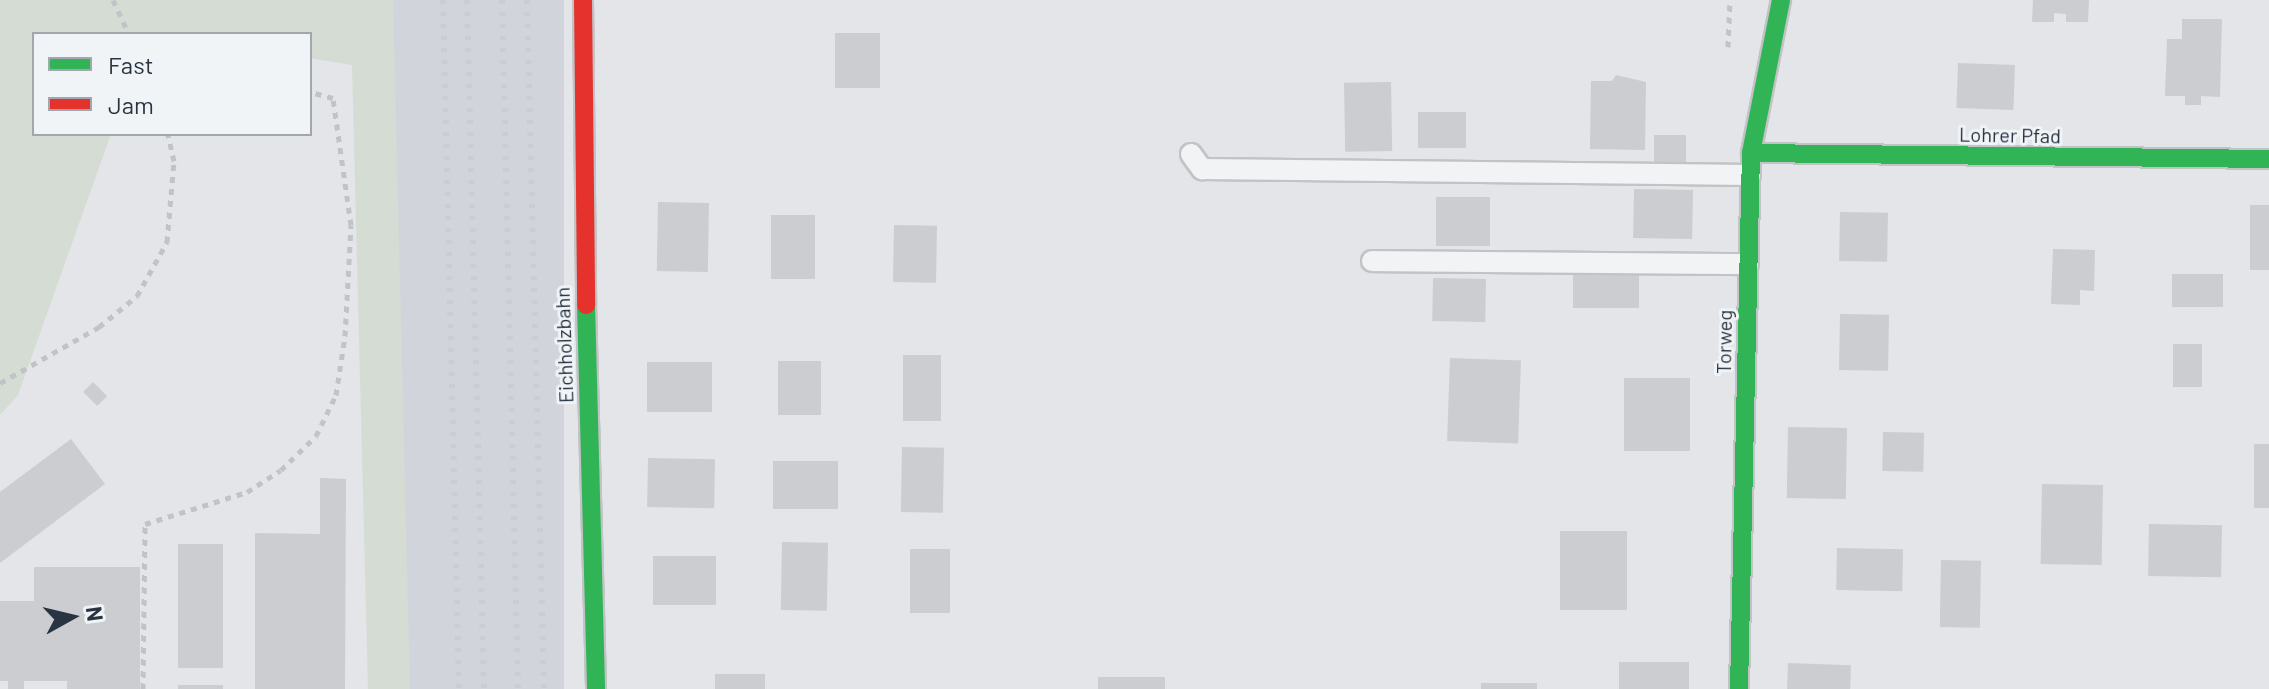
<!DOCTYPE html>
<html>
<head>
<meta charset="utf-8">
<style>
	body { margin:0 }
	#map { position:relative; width:2269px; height:689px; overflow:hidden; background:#e3e5e8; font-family:Barlow,sans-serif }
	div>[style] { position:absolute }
	.built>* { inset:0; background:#d1d5db; transform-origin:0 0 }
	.green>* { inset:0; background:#d4dcd3 }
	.building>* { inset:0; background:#cbcdd0; transform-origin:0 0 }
	.path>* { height:5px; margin-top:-2.5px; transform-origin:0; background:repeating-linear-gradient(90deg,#c1c4c7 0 6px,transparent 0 12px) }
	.roads { filter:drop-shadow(2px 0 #c1c3c6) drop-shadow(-2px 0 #c1c3c6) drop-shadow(0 2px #c1c3c6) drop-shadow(0 -2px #c1c3c6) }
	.lane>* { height:20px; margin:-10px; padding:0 10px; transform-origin:10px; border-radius:10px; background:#f2f3f5 }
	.fast>* { height:18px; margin:-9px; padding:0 9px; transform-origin:9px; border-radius:9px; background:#30b455 }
	.jam>* { height:18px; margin:-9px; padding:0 9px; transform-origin:9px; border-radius:9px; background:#e5322d }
	.rail>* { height:6px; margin-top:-3px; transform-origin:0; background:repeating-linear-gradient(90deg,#cbcdd0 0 4px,transparent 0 12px) }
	span { translate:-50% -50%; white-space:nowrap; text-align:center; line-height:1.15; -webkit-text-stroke:6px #f1f4f7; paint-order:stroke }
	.street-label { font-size:20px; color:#293442 }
	.legend { position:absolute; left:32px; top:32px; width:280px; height:104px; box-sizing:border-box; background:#f1f4f7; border:2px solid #a1a7af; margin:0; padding:10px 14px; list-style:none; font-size:24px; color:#293442 }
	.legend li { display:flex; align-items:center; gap:16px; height:40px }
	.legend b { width:40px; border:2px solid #a1a7af }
	.north { position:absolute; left:32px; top:577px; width:80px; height:80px; -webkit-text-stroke:6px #f1f4f7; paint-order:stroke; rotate:82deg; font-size:22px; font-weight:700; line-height:32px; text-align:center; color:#293442 }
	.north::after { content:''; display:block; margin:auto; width:28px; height:36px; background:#293442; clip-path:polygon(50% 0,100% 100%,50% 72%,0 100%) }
</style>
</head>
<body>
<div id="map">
	<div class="built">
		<div style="left:393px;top:0;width:171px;height:689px"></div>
	</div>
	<div class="green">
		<div style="clip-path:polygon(0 0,393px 0,410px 689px,368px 689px,352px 65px,310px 58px,310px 34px,34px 34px,34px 134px,111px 134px,18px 395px,0 415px)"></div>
	</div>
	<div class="building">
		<div style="clip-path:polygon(2033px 0,2089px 0,2088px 22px,2066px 22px,2066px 14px,2054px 13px,2054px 22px,2032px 22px)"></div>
		<div style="clip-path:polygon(2182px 19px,2222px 19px,2220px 97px,2201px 96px,2201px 105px,2185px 105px,2185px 96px,2165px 96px,2167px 39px,2182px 39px)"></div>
		<div style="left:835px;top:33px;width:45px;height:55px"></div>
		<div style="left:1958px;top:63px;width:57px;height:45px;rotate:2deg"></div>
		<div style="clip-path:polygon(1616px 75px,1646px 82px,1645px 150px,1590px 149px,1591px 81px,1612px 81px)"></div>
		<div style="left:1391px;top:82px;width:69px;height:47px;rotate:89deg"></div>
		<div style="left:1418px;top:112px;width:48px;height:36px"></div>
		<div style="left:1654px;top:135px;width:32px;height:32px"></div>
		<div style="left:1634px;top:189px;width:59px;height:49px;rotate:1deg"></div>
		<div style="left:1436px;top:197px;width:54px;height:49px"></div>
		<div style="left:658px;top:202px;width:51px;height:69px;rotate:1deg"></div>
		<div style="left:2250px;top:205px;width:19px;height:65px"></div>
		<div style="left:1840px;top:212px;width:48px;height:49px;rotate:1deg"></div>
		<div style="left:771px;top:215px;width:44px;height:64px"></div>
		<div style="left:894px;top:225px;width:43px;height:57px;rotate:1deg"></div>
		<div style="clip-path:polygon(2053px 249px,2095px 250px,2094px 291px,2080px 290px,2080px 305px,2051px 304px)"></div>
		<div style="left:1573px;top:265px;width:66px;height:43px"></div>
		<div style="left:2172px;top:274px;width:51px;height:33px"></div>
		<div style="left:1433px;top:278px;width:53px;height:43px;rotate:1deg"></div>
		<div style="left:1840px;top:314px;width:49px;height:56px;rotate:1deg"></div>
		<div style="left:2173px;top:344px;width:29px;height:43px"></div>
		<div style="left:903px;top:355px;width:38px;height:66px"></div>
		<div style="left:1450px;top:358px;width:71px;height:83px;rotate:2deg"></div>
		<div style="left:778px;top:361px;width:43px;height:54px"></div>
		<div style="left:647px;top:362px;width:65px;height:50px"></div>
		<div style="left:1624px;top:378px;width:66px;height:73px"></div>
		<div style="left:93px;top:382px;width:20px;height:14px;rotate:45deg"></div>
		<div style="left:1788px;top:427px;width:59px;height:71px;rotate:1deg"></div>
		<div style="left:1883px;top:432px;width:41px;height:39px;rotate:1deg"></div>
		<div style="clip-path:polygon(71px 439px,105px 484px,0 563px,0 492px)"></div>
		<div style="left:2254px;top:444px;width:15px;height:64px"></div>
		<div style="left:902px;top:447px;width:42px;height:65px;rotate:1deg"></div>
		<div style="left:648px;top:458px;width:67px;height:49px;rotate:1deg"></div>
		<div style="left:773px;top:461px;width:65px;height:48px"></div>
		<div style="clip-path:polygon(320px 478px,346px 479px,345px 689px,255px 689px,255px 533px,320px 534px)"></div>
		<div style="left:2042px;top:484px;width:61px;height:80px;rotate:1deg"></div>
		<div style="left:2149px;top:524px;width:73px;height:52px;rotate:1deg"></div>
		<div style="left:1560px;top:531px;width:67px;height:79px"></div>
		<div style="left:782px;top:542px;width:46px;height:68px;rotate:1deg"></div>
		<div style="left:178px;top:544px;width:45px;height:124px"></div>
		<div style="left:1837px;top:548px;width:66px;height:42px;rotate:1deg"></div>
		<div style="left:910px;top:549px;width:40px;height:64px"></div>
		<div style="left:653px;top:556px;width:63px;height:49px"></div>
		<div style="left:1941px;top:560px;width:40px;height:67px;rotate:1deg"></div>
		<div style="clip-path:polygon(34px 567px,140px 567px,140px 689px,67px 689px,67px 681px,24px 681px,24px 689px,8px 689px,8px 681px,0 681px,0 601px,34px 601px)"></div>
		<div style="left:1619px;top:662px;width:70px;height:27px"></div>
		<div style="left:1788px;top:663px;width:63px;height:26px;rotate:2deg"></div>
		<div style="left:715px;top:674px;width:50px;height:15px"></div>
		<div style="left:1098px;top:677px;width:67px;height:12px"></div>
		<div style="left:1481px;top:683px;width:56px;height:6px"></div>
		<div style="left:178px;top:685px;width:45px;height:4px"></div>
	</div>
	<div class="path">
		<div style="left:113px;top:0;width:38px;rotate:65deg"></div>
		<div style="left:1728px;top:47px;width:47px;rotate:-87.6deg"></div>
		<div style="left:0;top:383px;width:114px;rotate:-29.5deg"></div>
		<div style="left:99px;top:327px;width:49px;rotate:-39.2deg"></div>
		<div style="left:137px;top:296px;width:62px;rotate:-60.9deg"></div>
		<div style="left:167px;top:242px;width:81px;rotate:-85.1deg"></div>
		<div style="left:174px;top:161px;width:28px;rotate:-103deg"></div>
		<div style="left:143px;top:689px;width:165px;rotate:-89.3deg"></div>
		<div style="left:145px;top:524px;width:107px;rotate:-17.4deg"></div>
		<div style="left:247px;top:492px;width:40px;rotate:-32.9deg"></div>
		<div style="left:281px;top:470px;width:49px;rotate:-44.2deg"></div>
		<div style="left:316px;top:436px;width:46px;rotate:-64deg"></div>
		<div style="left:336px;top:395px;width:60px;rotate:-81.3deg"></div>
		<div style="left:345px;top:336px;width:111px;rotate:-86.9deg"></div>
		<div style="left:351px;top:225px;width:128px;rotate:-98.1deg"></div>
		<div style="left:333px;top:98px;width:24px;rotate:-165deg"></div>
	</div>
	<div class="roads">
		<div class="lane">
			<div style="left:1191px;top:154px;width:19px;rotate:54deg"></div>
			<div style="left:1202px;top:169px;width:548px;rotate:0.63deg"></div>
			<div style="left:1372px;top:261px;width:376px;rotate:0.5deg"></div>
		</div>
		<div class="fast">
			<div style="left:1751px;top:153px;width:518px;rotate:0.66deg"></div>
			<div style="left:586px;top:305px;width:384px;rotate:88.5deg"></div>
			<div style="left:1739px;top:689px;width:536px;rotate:-88.72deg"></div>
			<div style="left:1751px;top:153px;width:156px;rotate:-78.9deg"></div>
		</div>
		<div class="jam">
			<div style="left:583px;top:0;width:305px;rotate:89.4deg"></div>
		</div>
	</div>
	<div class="rail">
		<div style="left:443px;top:0;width:689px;rotate:88.67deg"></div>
		<div style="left:467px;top:0;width:689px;rotate:88.59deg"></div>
		<div style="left:502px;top:0;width:689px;rotate:88.67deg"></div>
		<div style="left:527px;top:0;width:689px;rotate:88.59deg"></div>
	</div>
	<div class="street-label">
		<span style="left:2010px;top:135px;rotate:1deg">Lohrer Pfad</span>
		<span style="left:1724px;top:342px;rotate:-89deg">Torweg</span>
		<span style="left:564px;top:345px;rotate:-92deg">Eichholzbahn</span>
	</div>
	<ul class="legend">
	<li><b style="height:10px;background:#30b455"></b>Fast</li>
	<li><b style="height:10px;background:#e5322d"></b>Jam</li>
	</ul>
	<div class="north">N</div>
</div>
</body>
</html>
